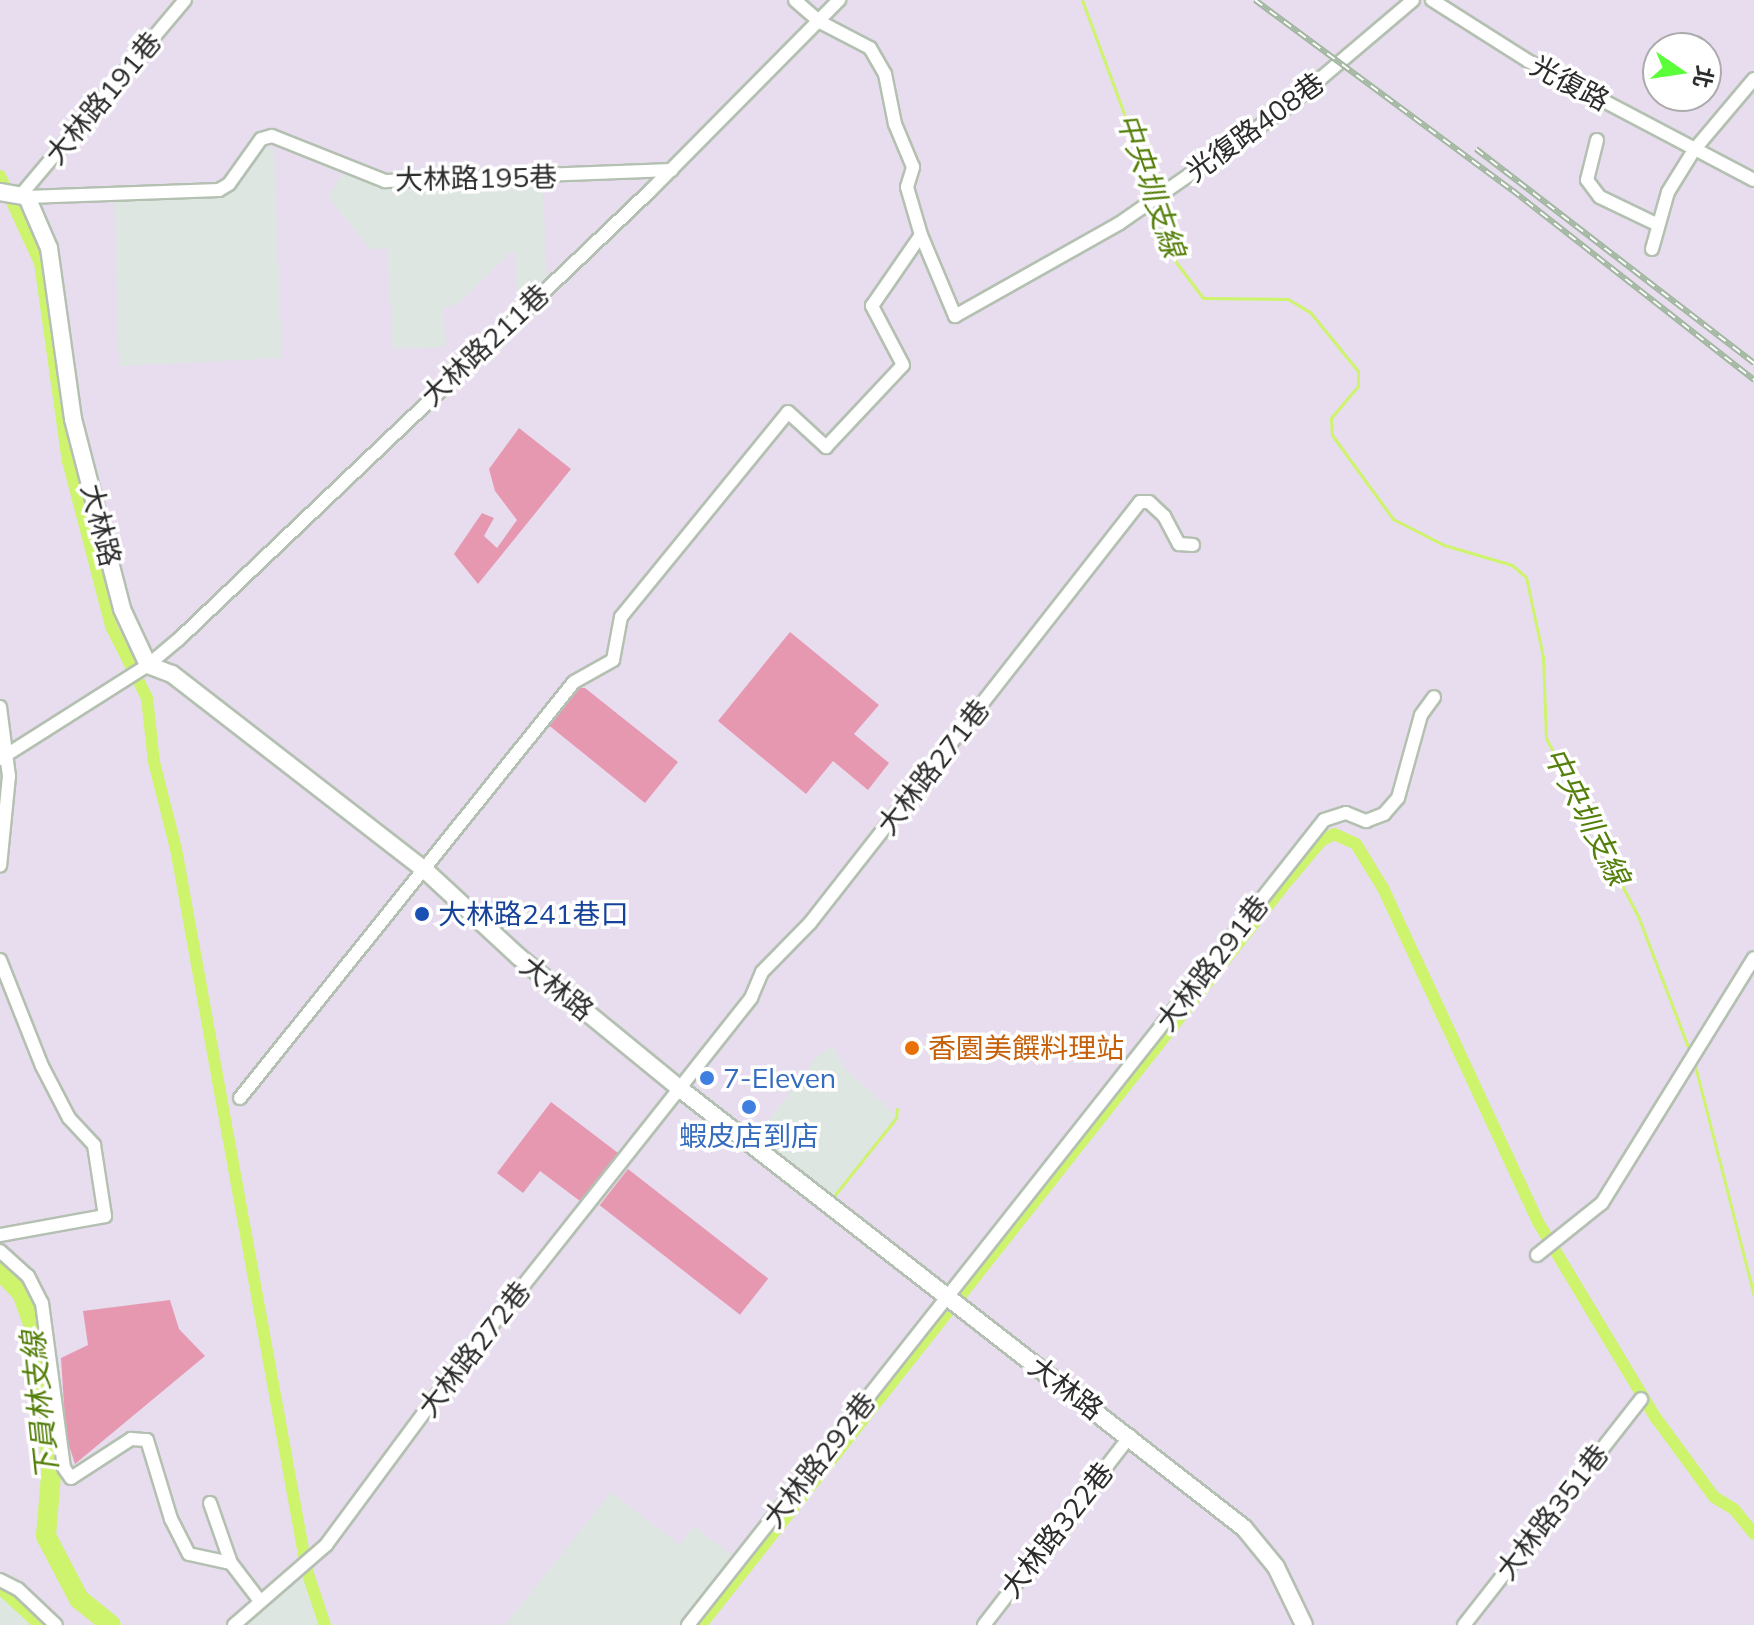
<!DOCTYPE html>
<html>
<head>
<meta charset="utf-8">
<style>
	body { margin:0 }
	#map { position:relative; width:1754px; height:1625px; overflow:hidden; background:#e7ddee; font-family:Mulish,"Noto Sans TC",sans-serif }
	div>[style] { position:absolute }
	.industrial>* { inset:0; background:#dee6e1 }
	.green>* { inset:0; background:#e798b1; transform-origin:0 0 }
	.stream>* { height:3px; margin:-1.5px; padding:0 1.5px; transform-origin:1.5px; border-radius:1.5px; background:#cdf46c }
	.canal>* { height:12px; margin:-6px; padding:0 6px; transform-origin:6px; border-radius:6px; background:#cdf46c }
	.river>* { height:20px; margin:-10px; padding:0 10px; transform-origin:10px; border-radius:10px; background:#cdf46c }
	.roads { filter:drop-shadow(2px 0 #b4c0b1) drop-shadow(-2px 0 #b4c0b1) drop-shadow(0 2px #b4c0b1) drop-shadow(0 -2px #b4c0b1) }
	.minor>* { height:12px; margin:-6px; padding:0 6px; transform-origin:6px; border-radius:6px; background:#fff }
	.tertiary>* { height:16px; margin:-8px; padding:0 8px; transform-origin:8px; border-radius:8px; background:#fff }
	.rail>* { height:6px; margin-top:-3px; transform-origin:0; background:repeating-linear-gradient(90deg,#fff 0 9px,#a2b7a0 0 18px); box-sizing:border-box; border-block:2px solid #a2b7a0 }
	.dots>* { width:22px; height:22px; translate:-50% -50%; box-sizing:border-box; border:4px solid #fff; border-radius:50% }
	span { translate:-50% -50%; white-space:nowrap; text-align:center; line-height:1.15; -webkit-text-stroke:7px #fff; paint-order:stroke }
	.street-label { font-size:28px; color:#2c2c2c }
	.transit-label { font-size:28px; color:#164399 }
	.left { translate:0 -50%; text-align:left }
	.food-label { font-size:28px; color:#c56008 }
	.shop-label { font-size:28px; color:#366cbe }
	.water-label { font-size:30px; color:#547f0a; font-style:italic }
	.north { position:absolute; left:1642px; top:32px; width:80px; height:80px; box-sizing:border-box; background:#fff; border:2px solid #ababab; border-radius:50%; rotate:103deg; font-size:22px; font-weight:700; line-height:32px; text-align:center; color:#2c2c2c }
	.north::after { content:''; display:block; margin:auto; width:28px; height:36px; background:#5aff39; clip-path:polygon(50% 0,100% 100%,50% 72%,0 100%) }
</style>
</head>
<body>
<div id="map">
	<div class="industrial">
		<div style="clip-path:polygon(261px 148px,274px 148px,282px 358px,119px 366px,114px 199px,229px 195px,245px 179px)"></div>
		<div style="clip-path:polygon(342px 174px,380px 185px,543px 184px,547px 283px,518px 309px,514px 249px,459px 303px,443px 308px,446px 347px,393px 349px,387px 249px,370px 249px,328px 197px)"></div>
		<div style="clip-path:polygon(833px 1045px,845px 1069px,896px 1115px,832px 1197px,756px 1137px,817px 1057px)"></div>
		<div style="clip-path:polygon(611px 1492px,680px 1545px,694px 1526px,736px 1558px,683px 1625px,505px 1625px)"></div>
		<div style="clip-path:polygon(304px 1577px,319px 1625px,245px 1625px)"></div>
		<div style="clip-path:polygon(0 1593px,18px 1603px,37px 1625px,0 1625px)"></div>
	</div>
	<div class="green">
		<div style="clip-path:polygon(519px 428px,571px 469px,478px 584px,454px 554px,482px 513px,494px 518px,484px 536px,497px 548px,517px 520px,495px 491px,489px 469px)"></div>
		<div style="clip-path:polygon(790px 632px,879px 705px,854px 734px,889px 763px,868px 790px,833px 761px,806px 794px,718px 721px)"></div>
		<div style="clip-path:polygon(574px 688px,585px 688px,678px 762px,645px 803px,546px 723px)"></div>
		<div style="clip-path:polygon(551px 1102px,622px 1156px,584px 1204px,540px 1171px,523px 1193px,497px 1173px)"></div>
		<div style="left:628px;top:1169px;width:178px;height:46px;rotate:38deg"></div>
		<div style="clip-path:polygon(170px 1300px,179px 1329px,205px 1356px,75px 1464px,66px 1436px,61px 1358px,88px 1345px,83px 1311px)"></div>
	</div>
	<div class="stream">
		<div style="left:1082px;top:0;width:208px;rotate:69.7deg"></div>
		<div style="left:1156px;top:203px;width:58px;rotate:72.8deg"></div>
		<div style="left:1173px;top:258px;width:50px;rotate:53.1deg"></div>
		<div style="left:1203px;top:298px;width:85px;rotate:0.7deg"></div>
		<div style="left:1288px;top:299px;width:26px;rotate:31deg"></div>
		<div style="left:1310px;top:312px;width:76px;rotate:50.9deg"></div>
		<div style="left:1358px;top:371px;width:15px;rotate:90deg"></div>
		<div style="left:1358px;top:386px;width:42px;rotate:130.2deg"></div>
		<div style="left:1331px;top:418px;width:17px;rotate:87deg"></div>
		<div style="left:1332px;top:435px;width:104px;rotate:54deg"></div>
		<div style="left:1393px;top:519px;width:57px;rotate:27deg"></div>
		<div style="left:1444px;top:545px;width:71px;rotate:16.4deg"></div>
		<div style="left:1512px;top:565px;width:18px;rotate:41deg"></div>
		<div style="left:1526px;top:577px;width:82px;rotate:78deg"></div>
		<div style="left:1543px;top:657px;width:81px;rotate:87.9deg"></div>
		<div style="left:1546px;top:738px;width:200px;rotate:62.7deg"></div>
		<div style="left:1638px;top:916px;width:146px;rotate:69.1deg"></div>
		<div style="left:1694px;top:1062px;width:241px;rotate:75.6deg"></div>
		<div style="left:834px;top:1196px;width:100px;rotate:-51.5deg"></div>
		<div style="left:896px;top:1118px;width:9px;rotate:-84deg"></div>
	</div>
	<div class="canal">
		<div style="left:0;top:176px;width:96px;rotate:65.3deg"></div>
		<div style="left:40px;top:263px;width:200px;rotate:82deg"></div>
		<div style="left:68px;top:461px;width:171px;rotate:75.4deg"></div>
		<div style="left:111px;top:626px;width:80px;rotate:63.4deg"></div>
		<div style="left:147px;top:698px;width:64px;rotate:83.8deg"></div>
		<div style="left:154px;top:762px;width:90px;rotate:75.8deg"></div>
		<div style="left:176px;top:849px;width:734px;rotate:79.72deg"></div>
		<div style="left:307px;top:1571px;width:57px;rotate:71.6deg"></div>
		<div style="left:0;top:1588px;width:54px;rotate:42.8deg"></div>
		<div style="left:701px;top:1625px;width:943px;rotate:-51.76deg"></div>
		<div style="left:1285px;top:884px;width:56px;rotate:-50.1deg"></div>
		<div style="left:1321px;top:841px;width:15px;rotate:-28deg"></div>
		<div style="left:1334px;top:834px;width:24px;rotate:24deg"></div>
		<div style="left:1356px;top:844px;width:52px;rotate:58.5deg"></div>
		<div style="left:1383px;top:888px;width:368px;rotate:65.1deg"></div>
		<div style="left:1538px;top:1222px;width:229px;rotate:59deg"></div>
		<div style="left:1656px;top:1418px;width:98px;rotate:53.7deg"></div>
		<div style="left:1714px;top:1497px;width:23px;rotate:31deg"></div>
		<div style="left:1734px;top:1509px;width:32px;rotate:51deg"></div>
	</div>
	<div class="river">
		<div style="left:0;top:1270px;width:32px;rotate:46deg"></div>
		<div style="left:22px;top:1293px;width:37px;rotate:70deg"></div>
		<div style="left:35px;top:1328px;width:136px;rotate:82.8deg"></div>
		<div style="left:52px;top:1463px;width:73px;rotate:94.7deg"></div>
		<div style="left:46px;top:1536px;width:71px;rotate:62.4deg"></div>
		<div style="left:79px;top:1599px;width:41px;rotate:39.1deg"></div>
	</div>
	<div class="roads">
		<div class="minor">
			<div style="left:1432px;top:0;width:114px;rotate:32.4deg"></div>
			<div style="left:1528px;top:61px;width:255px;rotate:27.8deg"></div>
			<div style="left:1597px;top:140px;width:41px;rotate:104deg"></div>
			<div style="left:1587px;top:180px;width:21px;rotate:53deg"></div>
			<div style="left:1600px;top:197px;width:62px;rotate:25.7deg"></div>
			<div style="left:20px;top:196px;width:256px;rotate:-49.9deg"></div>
			<div style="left:27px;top:197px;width:192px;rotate:-2.1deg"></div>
			<div style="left:219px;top:190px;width:12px;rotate:-31deg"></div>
			<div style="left:229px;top:184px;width:55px;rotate:-54.6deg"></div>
			<div style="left:261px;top:139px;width:11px;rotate:-15deg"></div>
			<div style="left:272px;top:136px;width:122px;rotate:21.7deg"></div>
			<div style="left:385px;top:181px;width:287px;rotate:-2.2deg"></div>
			<div style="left:921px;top:235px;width:88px;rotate:67.2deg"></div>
			<div style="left:955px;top:316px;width:189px;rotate:-29.4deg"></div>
			<div style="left:1120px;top:223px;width:203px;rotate:-34.8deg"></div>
			<div style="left:1287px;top:107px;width:165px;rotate:-40.3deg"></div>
			<div style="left:1652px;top:249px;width:59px;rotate:-74.3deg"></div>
			<div style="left:1668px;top:192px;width:49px;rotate:-58.2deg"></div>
			<div style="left:1694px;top:150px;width:93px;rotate:-49.8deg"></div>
			<div style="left:0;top:707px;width:70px;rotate:82.6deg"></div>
			<div style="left:9px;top:776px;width:90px;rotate:95.7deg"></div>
			<div style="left:0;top:759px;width:175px;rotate:-32.4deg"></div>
			<div style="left:148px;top:665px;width:39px;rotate:-40deg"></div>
			<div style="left:178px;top:640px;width:651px;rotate:-43.57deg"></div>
			<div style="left:650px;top:191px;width:269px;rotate:-45.3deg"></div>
			<div style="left:0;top:960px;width:114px;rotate:68.4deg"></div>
			<div style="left:42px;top:1066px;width:59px;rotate:62.6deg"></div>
			<div style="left:69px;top:1118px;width:37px;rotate:47deg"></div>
			<div style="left:94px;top:1145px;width:72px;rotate:81.2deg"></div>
			<div style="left:105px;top:1216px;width:107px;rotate:169.7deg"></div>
			<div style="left:240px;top:1098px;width:533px;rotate:-51.24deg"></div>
			<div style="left:574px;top:682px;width:45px;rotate:-29.4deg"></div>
			<div style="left:613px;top:660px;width:44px;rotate:-79.5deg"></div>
			<div style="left:621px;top:617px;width:264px;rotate:-50.8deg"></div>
			<div style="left:788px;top:412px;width:52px;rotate:42.6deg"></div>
			<div style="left:826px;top:447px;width:112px;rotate:-46.8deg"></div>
			<div style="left:903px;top:365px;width:67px;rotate:-117.7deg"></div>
			<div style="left:872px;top:306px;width:86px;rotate:-55.4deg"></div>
			<div style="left:921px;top:235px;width:50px;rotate:-106.3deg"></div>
			<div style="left:907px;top:187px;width:21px;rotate:-73deg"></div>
			<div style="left:913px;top:167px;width:47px;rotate:-112.7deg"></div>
			<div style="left:895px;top:124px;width:51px;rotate:-101.3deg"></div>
			<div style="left:885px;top:74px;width:30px;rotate:-120deg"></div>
			<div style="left:870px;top:48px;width:56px;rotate:-152.5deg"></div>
			<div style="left:820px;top:22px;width:33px;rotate:-139deg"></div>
			<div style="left:0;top:1251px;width:38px;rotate:42deg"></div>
			<div style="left:28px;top:1276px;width:30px;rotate:63deg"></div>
			<div style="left:42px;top:1303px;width:166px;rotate:82.4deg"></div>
			<div style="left:64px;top:1468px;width:12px;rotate:55deg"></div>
			<div style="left:71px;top:1478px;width:72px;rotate:-33deg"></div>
			<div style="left:131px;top:1439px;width:16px;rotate:4deg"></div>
			<div style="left:147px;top:1440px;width:83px;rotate:73.1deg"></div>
			<div style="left:171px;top:1519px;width:39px;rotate:63deg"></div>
			<div style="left:189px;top:1554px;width:43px;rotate:12.1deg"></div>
			<div style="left:231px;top:1563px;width:48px;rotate:52.7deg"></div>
			<div style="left:1537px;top:1255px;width:83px;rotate:-38.7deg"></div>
			<div style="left:1602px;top:1203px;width:288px;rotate:-58.2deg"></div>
			<div style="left:210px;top:1503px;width:64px;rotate:70.7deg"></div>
			<div style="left:0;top:1580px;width:20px;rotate:27deg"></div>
			<div style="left:18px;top:1589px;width:52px;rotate:43.5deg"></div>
			<div style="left:234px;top:1625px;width:122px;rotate:-41deg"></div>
			<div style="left:326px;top:1545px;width:202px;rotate:-53.5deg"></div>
			<div style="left:446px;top:1383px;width:491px;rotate:-51.6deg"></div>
			<div style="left:751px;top:998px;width:28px;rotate:-67deg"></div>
			<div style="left:762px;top:972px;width:69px;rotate:-45.6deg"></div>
			<div style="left:810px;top:923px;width:535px;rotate:-51.91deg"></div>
			<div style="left:1140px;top:502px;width:9px"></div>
			<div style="left:1149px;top:502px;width:21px;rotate:43deg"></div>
			<div style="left:1164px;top:516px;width:32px;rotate:62deg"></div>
			<div style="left:1179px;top:544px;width:14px;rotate:4deg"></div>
			<div style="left:688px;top:1625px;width:1026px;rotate:-51.69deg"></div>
			<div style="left:1324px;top:820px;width:23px;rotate:-18deg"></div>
			<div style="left:1346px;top:813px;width:22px;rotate:22deg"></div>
			<div style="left:1366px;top:821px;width:19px;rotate:-21deg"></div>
			<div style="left:1384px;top:814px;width:21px;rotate:-49deg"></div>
			<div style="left:1398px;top:798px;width:86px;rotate:-74.5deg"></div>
			<div style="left:1421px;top:715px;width:22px;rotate:-54deg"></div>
			<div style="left:984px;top:1625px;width:239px;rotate:-52.3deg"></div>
			<div style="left:1464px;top:1625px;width:287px;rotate:-51.9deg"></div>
		</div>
		<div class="tertiary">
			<div style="left:0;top:192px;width:27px;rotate:10deg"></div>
			<div style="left:27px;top:197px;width:56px;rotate:66.7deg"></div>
			<div style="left:49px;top:248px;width:173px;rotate:82deg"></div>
			<div style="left:73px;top:419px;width:196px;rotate:75.5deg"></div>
			<div style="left:122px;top:609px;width:62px;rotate:65.1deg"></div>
			<div style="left:148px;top:665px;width:26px;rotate:21deg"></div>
			<div style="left:172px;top:674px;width:320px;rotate:37.8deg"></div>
			<div style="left:425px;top:870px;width:128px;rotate:42.8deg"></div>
			<div style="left:519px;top:957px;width:207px;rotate:39.3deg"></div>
			<div style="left:679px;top:1088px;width:716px;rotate:37.91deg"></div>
			<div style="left:1244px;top:1528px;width:50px;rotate:50.6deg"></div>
			<div style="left:1276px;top:1567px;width:64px;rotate:64.2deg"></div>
		</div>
	</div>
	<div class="rail">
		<div style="left:1255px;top:0;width:320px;rotate:36.5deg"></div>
		<div style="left:1512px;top:190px;width:308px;rotate:38.1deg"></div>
		<div style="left:1476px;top:149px;width:351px;rotate:37.6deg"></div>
	</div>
	<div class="dots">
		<div style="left:422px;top:914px;background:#1a4fb4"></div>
		<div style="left:912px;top:1048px;background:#e8710a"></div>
		<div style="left:707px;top:1078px;background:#3f7fe0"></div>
		<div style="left:749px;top:1107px;background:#3f7fe0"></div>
	</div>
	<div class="street-label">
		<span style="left:1570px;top:83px;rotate:28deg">光復路</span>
		<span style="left:103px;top:98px;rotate:-50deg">大林路191巷</span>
		<span style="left:1255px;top:127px;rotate:-36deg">光復路408巷</span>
		<span style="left:476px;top:178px;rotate:-1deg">大林路195巷</span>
		<span style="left:485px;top:345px;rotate:-43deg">大林路211巷</span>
		<span style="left:101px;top:525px;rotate:76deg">大林路</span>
		<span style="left:933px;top:767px;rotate:-52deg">大林路271巷</span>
		<span style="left:1212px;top:963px;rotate:-52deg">大林路291巷</span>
		<span style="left:557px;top:988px;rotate:39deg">大林路</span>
		<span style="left:474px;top:1349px;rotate:-52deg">大林路272巷</span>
		<span style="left:1066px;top:1388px;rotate:37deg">大林路</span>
		<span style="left:819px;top:1460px;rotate:-52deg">大林路292巷</span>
		<span style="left:1552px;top:1512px;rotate:-52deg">大林路351巷</span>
		<span style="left:1057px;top:1530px;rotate:-52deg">大林路322巷</span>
	</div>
	<div class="transit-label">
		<span class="left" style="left:438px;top:914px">大林路241巷口</span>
	</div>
	<div class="food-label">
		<span class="left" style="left:928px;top:1048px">香園美饌料理站</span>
	</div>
	<div class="shop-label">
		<span class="left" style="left:723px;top:1078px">7-Eleven</span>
		<span style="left:749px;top:1136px">蝦皮店到店</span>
	</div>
	<div class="water-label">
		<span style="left:1151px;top:185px;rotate:71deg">中央圳支線</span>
		<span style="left:1587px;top:816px;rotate:63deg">中央圳支線</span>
		<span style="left:40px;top:1406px;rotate:-96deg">下員林支線</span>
	</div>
	<div class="north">北</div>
</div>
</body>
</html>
